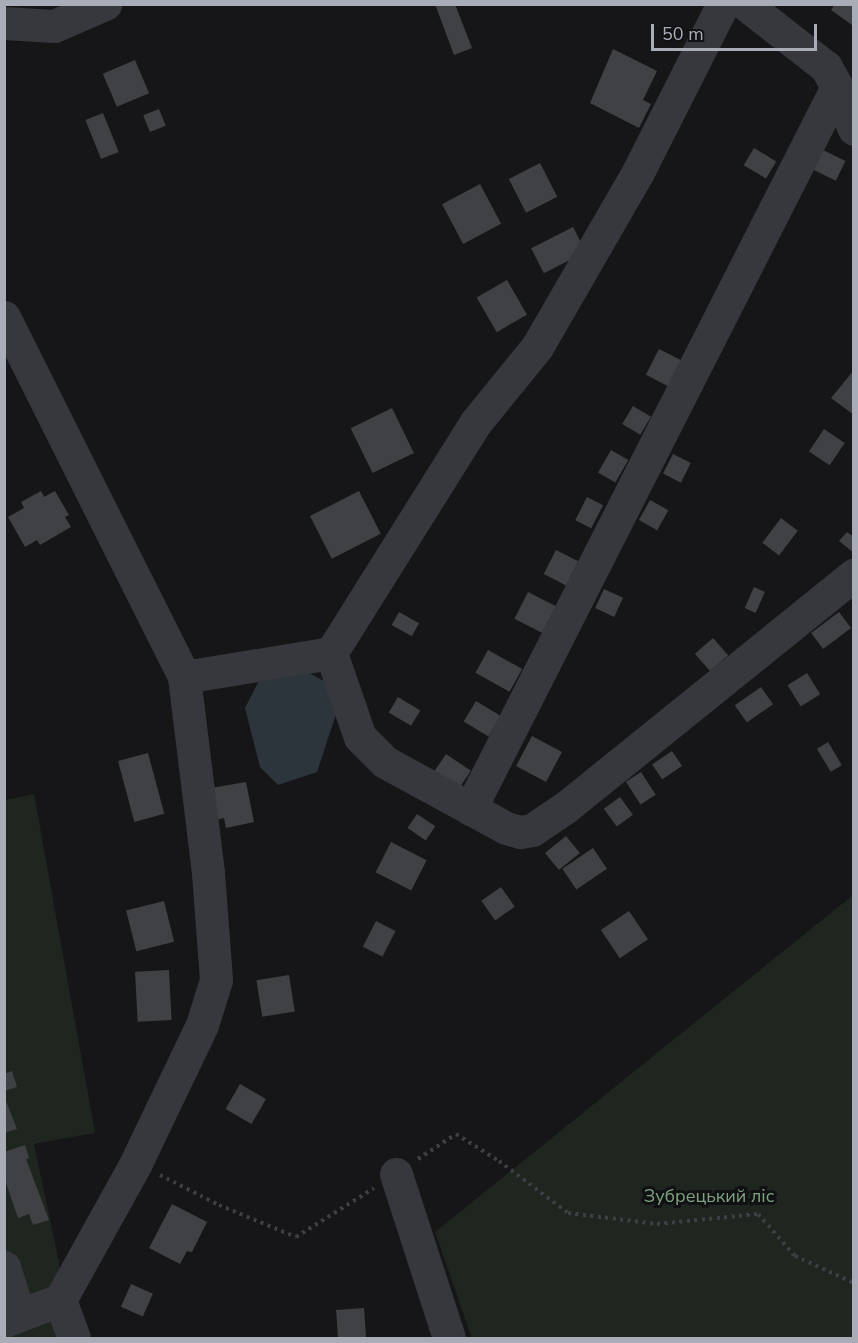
<!DOCTYPE html>
<html>
<head>
<meta charset="utf-8">
<style>
	body { margin:0 }
	#map { position:relative; width:858px; height:1343px; overflow:hidden; background:#161618; font-family:"Nunito Sans",sans-serif }
	div>[style] { position:absolute }
	.green>* { inset:0; background:#1e261f }
	.water>* { inset:0; background:#2c353c }
	.building>* { inset:0; background:#404145; transform-origin:0 0 }
	.path>* { height:4px; margin-top:-2px; transform-origin:0; background:repeating-linear-gradient(90deg,#3d3f44 0 3px,transparent 0 7.5px) }
	.minor>* { height:33px; margin:-16.5px; padding:0 16.5px; transform-origin:16.5px; border-radius:16.5px; background:#37383d }
	span { translate:-50% -50%; white-space:nowrap; text-align:center; line-height:1.15; -webkit-text-stroke:6px #111113; paint-order:stroke }
	.park-label { font-size:18px; color:#7fa381 }
	.frame { position:absolute; inset:0; border:6px solid #a8adb8; pointer-events:none }
	.scale { position:absolute; left:651px; top:24px; width:166px; height:27px; box-sizing:border-box; border:3px solid #a8adb8; border-top:0; padding-left:8px; font-size:18px; line-height:21px; white-space:nowrap; color:#a8adb8; -webkit-text-stroke:4px #111113; paint-order:stroke }
</style>
</head>
<body>
<div id="map">
	<div class="green">
		<div style="clip-path:polygon(34px 794px,95px 1133px,34px 1144px,59px 1262px,60px 1300px,74px 1338px,5px 1338px,5px 800px)"></div>
		<div style="clip-path:polygon(853px 895px,853px 1338px,472px 1338px,435px 1232px)"></div>
	</div>
	<div class="water">
		<div style="clip-path:polygon(305px 671px,326px 682px,338px 708px,317px 772px,278px 785px,260px 767px,245px 708px,262px 675px)"></div>
	</div>
	<div class="building">
		<div style="clip-path:polygon(435px 4px,455px 4px,472px 48px,454px 55px)"></div>
		<div style="clip-path:polygon(835px 4px,854px 4px,852px 25px,831px 10px)"></div>
		<div style="clip-path:polygon(613px 49px,657px 71px,643px 100px,651px 104px,639px 128px,590px 103px)"></div>
		<div style="left:135px;top:60px;width:36px;height:35px;rotate:67deg"></div>
		<div style="left:159px;top:109px;width:18px;height:17px;rotate:68deg"></div>
		<div style="left:103px;top:113px;width:42px;height:19px;rotate:68deg"></div>
		<div style="left:754px;top:148px;width:26px;height:20px;rotate:31deg"></div>
		<div style="left:823px;top:150px;width:25px;height:22px;rotate:26deg"></div>
		<div style="left:540px;top:163px;width:38px;height:35px;rotate:63deg"></div>
		<div style="left:480px;top:184px;width:45px;height:43px;rotate:62deg"></div>
		<div style="left:573px;top:227px;width:28px;height:47px;rotate:63deg"></div>
		<div style="left:507px;top:280px;width:40px;height:35px;rotate:60deg"></div>
		<div style="left:659px;top:349px;width:25px;height:29px;rotate:27deg"></div>
		<div style="clip-path:polygon(854px 370px,854px 415px,831px 398px)"></div>
		<div style="left:633px;top:406px;width:21px;height:21px;rotate:31deg"></div>
		<div style="left:392px;top:408px;width:50px;height:46px;rotate:64deg"></div>
		<div style="left:824px;top:429px;width:25px;height:27px;rotate:34deg"></div>
		<div style="left:611px;top:450px;width:20px;height:26px;rotate:30deg"></div>
		<div style="left:673px;top:454px;width:20px;height:22px;rotate:27deg"></div>
		<div style="clip-path:polygon(41px 491px,44px 497px,55px 491px,69px 515px,65px 517px,71px 527px,40px 545px,37px 540px,25px 547px,8px 517px,24px 508px,21px 502px)"></div>
		<div style="left:359px;top:491px;width:48px;height:55px;rotate:63deg"></div>
		<div style="left:587px;top:497px;width:18px;height:26px;rotate:27deg"></div>
		<div style="left:650px;top:500px;width:21px;height:23px;rotate:29deg"></div>
		<div style="left:781px;top:518px;width:21px;height:31px;rotate:37deg"></div>
		<div style="clip-path:polygon(847px 532px,854px 537px,854px 553px,839px 541px)"></div>
		<div style="left:556px;top:550px;width:25px;height:27px;rotate:27deg"></div>
		<div style="left:754px;top:587px;width:12px;height:23px;rotate:24deg"></div>
		<div style="left:604px;top:589px;width:21px;height:21px;rotate:25deg"></div>
		<div style="left:528px;top:592px;width:31px;height:30px;rotate:27deg"></div>
		<div style="left:399px;top:612px;width:23px;height:15px;rotate:29deg"></div>
		<div style="left:839px;top:612px;width:20px;height:35px;rotate:53deg"></div>
		<div style="left:713px;top:638px;width:23px;height:24px;rotate:49deg"></div>
		<div style="left:488px;top:650px;width:39px;height:26px;rotate:29deg"></div>
		<div style="left:807px;top:673px;width:25px;height:23px;rotate:58deg"></div>
		<div style="left:761px;top:687px;width:21px;height:32px;rotate:55deg"></div>
		<div style="left:398px;top:697px;width:26px;height:18px;rotate:31deg"></div>
		<div style="left:476px;top:701px;width:29px;height:24px;rotate:31deg"></div>
		<div style="left:532px;top:736px;width:34px;height:34px;rotate:28deg"></div>
		<div style="left:828px;top:742px;width:27px;height:13px;rotate:59deg"></div>
		<div style="left:672px;top:751px;width:18px;height:24px;rotate:56deg"></div>
		<div style="left:148px;top:753px;width:63px;height:31px;rotate:75deg"></div>
		<div style="left:446px;top:754px;width:30px;height:27px;rotate:34deg"></div>
		<div style="left:641px;top:772px;width:27px;height:18px;rotate:57deg"></div>
		<div style="clip-path:polygon(246px 782px,254px 822px,226px 828px,224px 818px,217px 820px,211px 788px)"></div>
		<div style="left:620px;top:797px;width:22px;height:20px;rotate:54deg"></div>
		<div style="left:417px;top:814px;width:22px;height:17px;rotate:34deg"></div>
		<div style="left:566px;top:836px;width:22px;height:27px;rotate:51deg"></div>
		<div style="left:391px;top:842px;width:40px;height:34px;rotate:27deg"></div>
		<div style="left:593px;top:848px;width:25px;height:37px;rotate:56deg"></div>
		<div style="left:501px;top:887px;width:24px;height:24px;rotate:55deg"></div>
		<div style="left:164px;top:901px;width:42px;height:39px;rotate:76deg"></div>
		<div style="left:629px;top:911px;width:34px;height:34px;rotate:56deg"></div>
		<div style="left:376px;top:921px;width:22px;height:29px;rotate:27deg"></div>
		<div style="left:169px;top:970px;width:50px;height:34px;rotate:87deg"></div>
		<div style="left:289px;top:975px;width:37px;height:33px;rotate:81deg"></div>
		<div style="clip-path:polygon(12px 1071px,17px 1087px,4px 1091px,4px 1074px)"></div>
		<div style="left:240px;top:1084px;width:30px;height:29px;rotate:30deg"></div>
		<div style="clip-path:polygon(4px 1096px,17px 1129px,4px 1133px)"></div>
		<div style="clip-path:polygon(25px 1145px,29px 1158px,26px 1159px,49px 1220px,33px 1225px,29px 1214px,18px 1218px,4px 1177px,4px 1152px)"></div>
		<div style="clip-path:polygon(172px 1204px,207px 1222px,192px 1252px,187px 1251px,180px 1264px,149px 1248px)"></div>
		<div style="left:131px;top:1284px;width:24px;height:25px;rotate:24deg"></div>
		<div style="left:364px;top:1308px;width:30px;height:28px;rotate:86deg"></div>
	</div>
	<div class="path">
		<div style="left:418px;top:1159px;width:45px;rotate:-33.3deg"></div>
		<div style="left:456px;top:1134px;width:51px;rotate:32.1deg"></div>
		<div style="left:499px;top:1161px;width:86px;rotate:37deg"></div>
		<div style="left:568px;top:1213px;width:90px;rotate:7deg"></div>
		<div style="left:657px;top:1224px;width:101px;rotate:-5.7deg"></div>
		<div style="left:758px;top:1214px;width:56px;rotate:48.6deg"></div>
		<div style="left:795px;top:1256px;width:65px;rotate:24.6deg"></div>
		<div style="left:160px;top:1175px;width:66px;rotate:27deg"></div>
		<div style="left:219px;top:1205px;width:83px;rotate:22.6deg"></div>
		<div style="left:296px;top:1237px;width:92px;rotate:-32.1deg"></div>
	</div>
	<div class="minor">
		<div style="left:745px;top:4px;width:103px;rotate:37.9deg"></div>
		<div style="left:826px;top:67px;width:23px;rotate:61deg"></div>
		<div style="left:837px;top:87px;width:45px;rotate:68deg"></div>
		<div style="left:4px;top:23px;width:50px;rotate:3.4deg"></div>
		<div style="left:54px;top:26px;width:56px;rotate:-23.3deg"></div>
		<div style="left:4px;top:317px;width:402px;rotate:63.4deg"></div>
		<div style="left:184px;top:677px;width:197px;rotate:83deg"></div>
		<div style="left:208px;top:873px;width:107px;rotate:85.7deg"></div>
		<div style="left:216px;top:980px;width:47px;rotate:107.3deg"></div>
		<div style="left:202px;top:1025px;width:153px;rotate:115.6deg"></div>
		<div style="left:136px;top:1163px;width:157px;rotate:119deg"></div>
		<div style="left:60px;top:1300px;width:40px;rotate:69.8deg"></div>
		<div style="left:331px;top:653px;width:89px;rotate:71deg"></div>
		<div style="left:360px;top:737px;width:35px;rotate:45deg"></div>
		<div style="left:385px;top:762px;width:138px;rotate:28.6deg"></div>
		<div style="left:506px;top:828px;width:15px;rotate:16deg"></div>
		<div style="left:520px;top:832px;width:12px;rotate:-9deg"></div>
		<div style="left:532px;top:830px;width:41px;rotate:-34.1deg"></div>
		<div style="left:566px;top:807px;width:370px;rotate:-38.9deg"></div>
		<div style="left:184px;top:677px;width:149px;rotate:-9.3deg"></div>
		<div style="left:331px;top:653px;width:273px;rotate:-57.9deg"></div>
		<div style="left:476px;top:422px;width:97px;rotate:-50.9deg"></div>
		<div style="left:537px;top:347px;width:204px;rotate:-60deg"></div>
		<div style="left:639px;top:170px;width:186px;rotate:-63.2deg"></div>
		<div style="left:470px;top:809px;width:810px;rotate:-63.06deg"></div>
		<div style="left:396px;top:1174px;width:172px;rotate:72.1deg"></div>
		<div style="left:4px;top:1267px;width:50px;rotate:72.6deg"></div>
		<div style="left:4px;top:1321px;width:60px;rotate:-20.6deg"></div>
	</div>
	<div class="park-label">
		<span style="left:709px;top:1196px">Зубрецький ліс</span>
	</div>
	<div class="frame"></div>
	<div class="scale">50 m</div>
</div>
</body>
</html>
